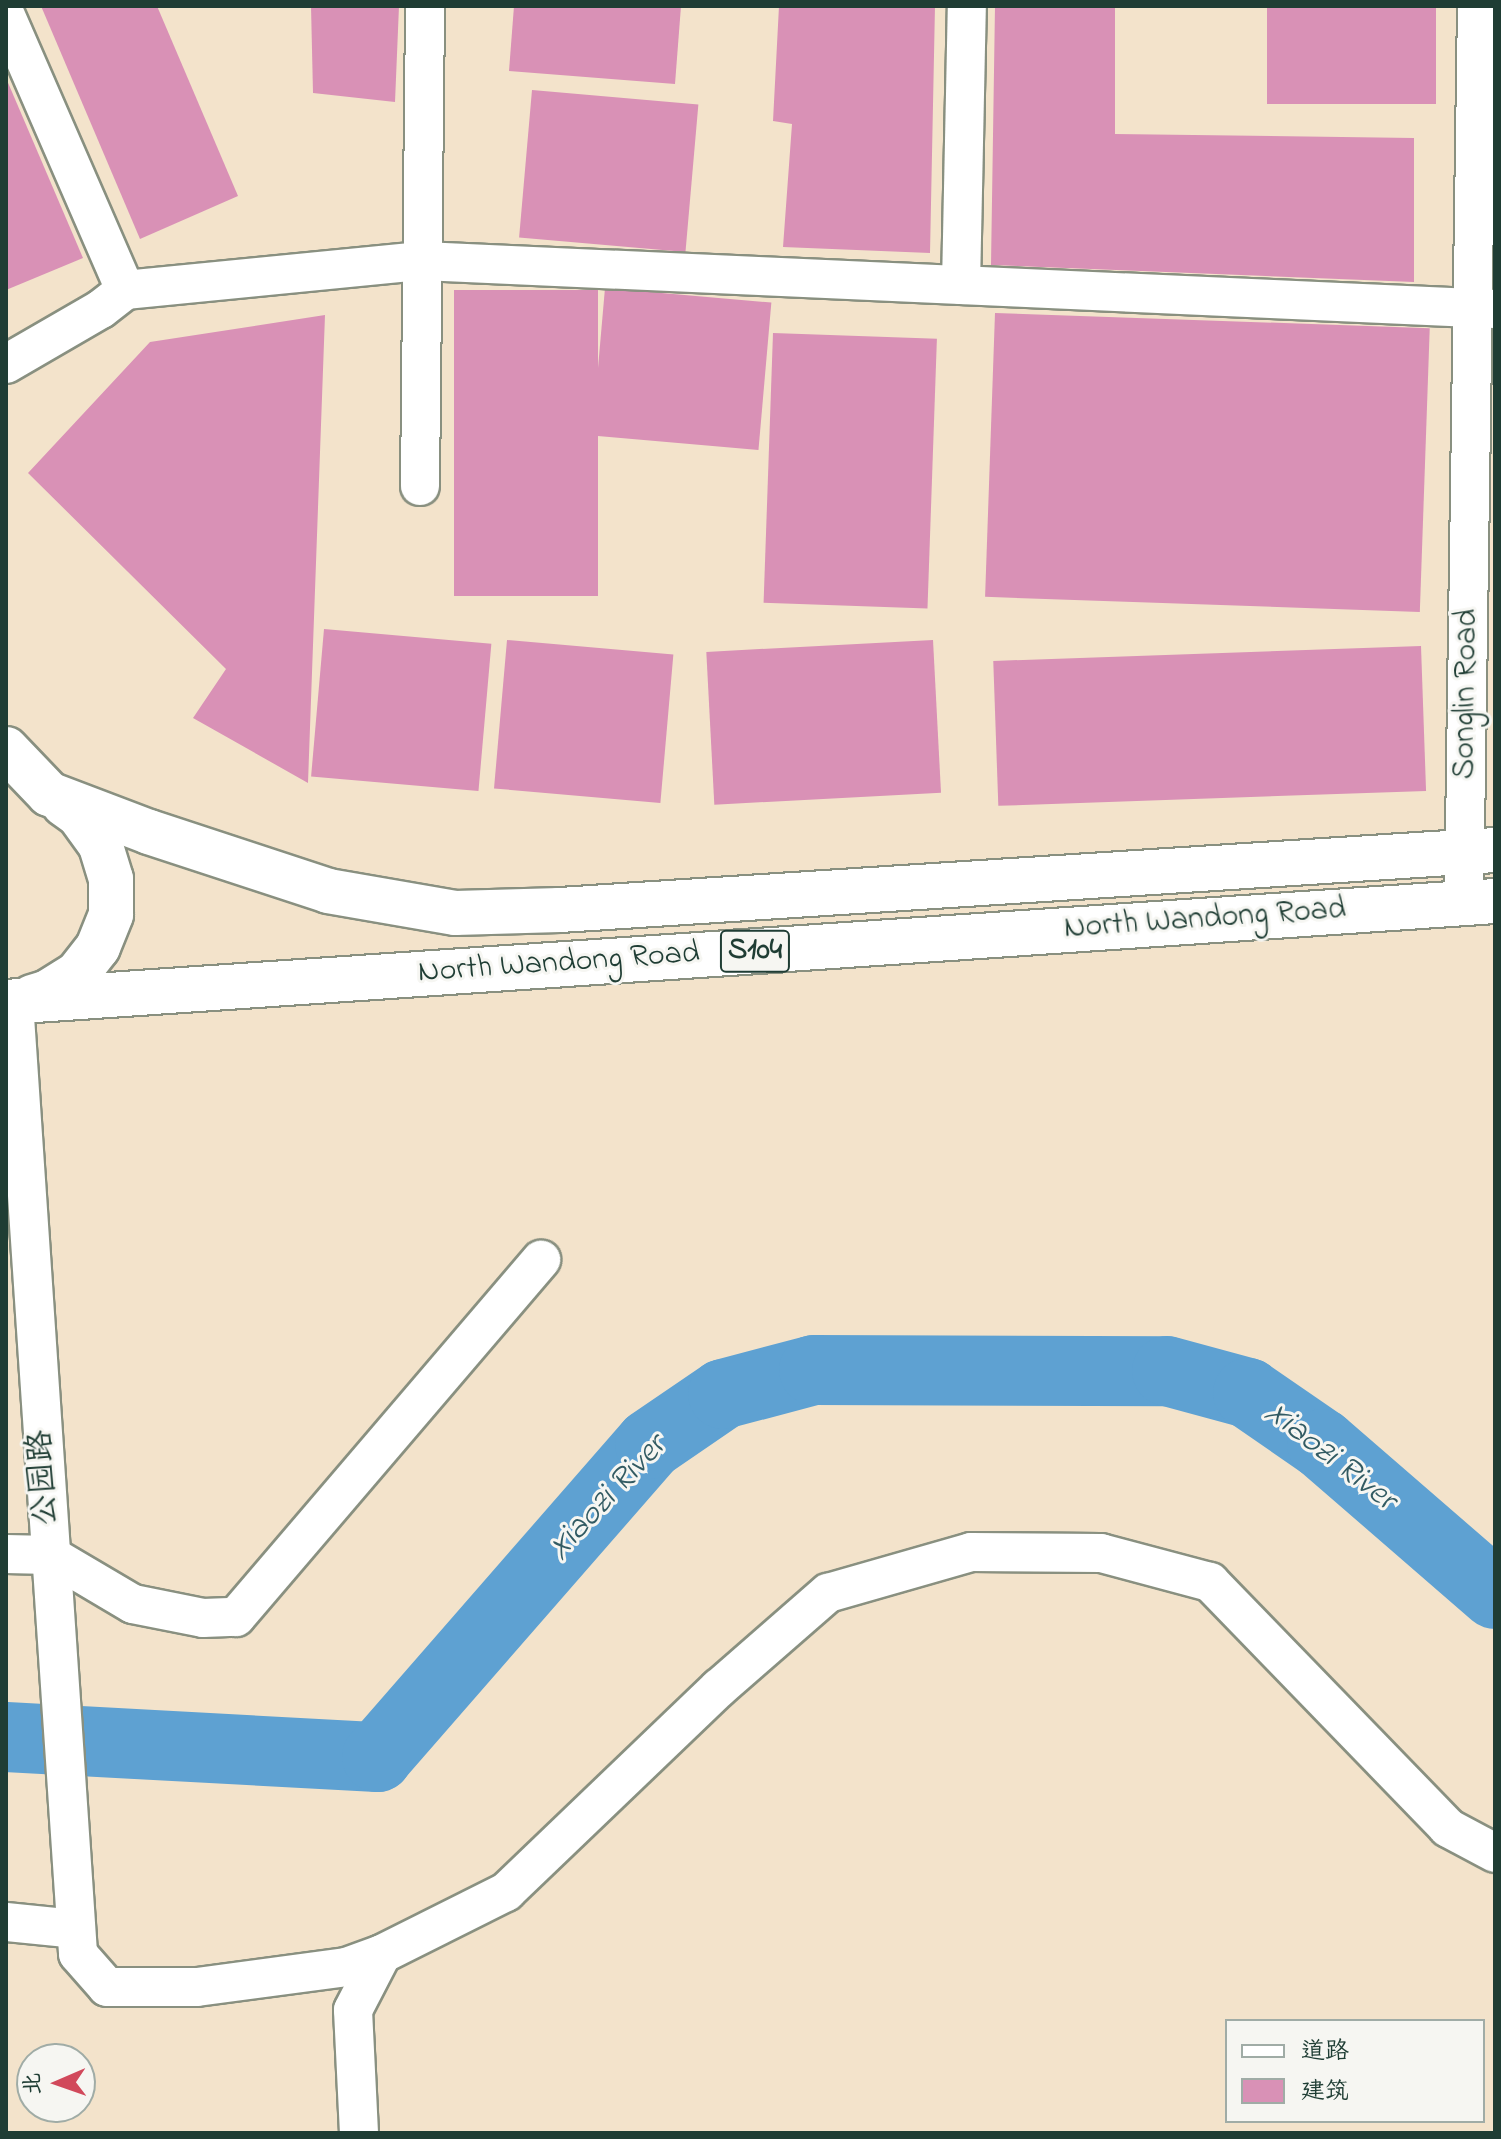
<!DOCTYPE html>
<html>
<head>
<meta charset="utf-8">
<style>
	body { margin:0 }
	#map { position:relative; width:1501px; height:2139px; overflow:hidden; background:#f3e3cb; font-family:"Indie Flower","LXGW WenKai TC",sans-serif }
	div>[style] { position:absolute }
	.river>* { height:70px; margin:-35px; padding:0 35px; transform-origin:35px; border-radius:35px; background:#5ea1d2 }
	.building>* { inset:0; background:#d991b6; transform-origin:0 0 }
	.roads { filter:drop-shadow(2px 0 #899080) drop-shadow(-2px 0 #899080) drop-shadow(0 2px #899080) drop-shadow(0 -2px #899080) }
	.minor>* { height:38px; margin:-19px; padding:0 19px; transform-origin:19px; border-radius:19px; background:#fff }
	.major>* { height:44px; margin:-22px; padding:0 22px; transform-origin:22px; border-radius:22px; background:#fff }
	span { translate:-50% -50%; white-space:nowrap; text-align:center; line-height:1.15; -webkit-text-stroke:6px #f6f6f2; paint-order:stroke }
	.shield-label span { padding:2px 6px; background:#f6f6f2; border:2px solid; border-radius:6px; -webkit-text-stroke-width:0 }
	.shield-label { font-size:30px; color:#1f3d34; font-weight:700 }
	.street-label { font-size:32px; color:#1f3d34 }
	.water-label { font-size:34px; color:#325b63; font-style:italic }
	.frame { position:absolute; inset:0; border:8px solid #1f3d34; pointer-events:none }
	.legend { position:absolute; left:1225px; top:2019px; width:260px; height:104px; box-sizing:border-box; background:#f6f6f2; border:2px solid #a0aca6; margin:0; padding:10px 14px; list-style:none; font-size:24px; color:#1f3d34 }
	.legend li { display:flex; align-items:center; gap:16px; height:40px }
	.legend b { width:40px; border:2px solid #a0aca6 }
	.north { position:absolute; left:16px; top:2043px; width:80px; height:80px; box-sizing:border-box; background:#f6f6f2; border:2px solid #a0aca6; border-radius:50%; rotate:268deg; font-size:22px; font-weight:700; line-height:32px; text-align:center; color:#1f3d34 }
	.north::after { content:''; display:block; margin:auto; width:28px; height:36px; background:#d1495b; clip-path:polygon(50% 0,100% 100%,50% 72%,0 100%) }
</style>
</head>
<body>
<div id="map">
	<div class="river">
		<div style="left:6px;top:1737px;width:372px;rotate:3.1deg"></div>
		<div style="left:377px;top:1757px;width:415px;rotate:-48.9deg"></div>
		<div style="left:650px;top:1444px;width:88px;rotate:-34.4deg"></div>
		<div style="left:723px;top:1394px;width:94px;rotate:-14.8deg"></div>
		<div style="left:814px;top:1370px;width:353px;rotate:0.2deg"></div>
		<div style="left:1167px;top:1371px;width:84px;rotate:15.2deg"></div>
		<div style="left:1248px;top:1393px;width:90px;rotate:34.6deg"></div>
		<div style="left:1322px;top:1444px;width:229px;rotate:40.9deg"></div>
	</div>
	<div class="building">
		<div style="clip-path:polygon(41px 6px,157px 6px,238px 196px,140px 239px)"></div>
		<div style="clip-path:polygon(311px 6px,399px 6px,395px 102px,313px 93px)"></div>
		<div style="clip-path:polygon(514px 6px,681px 6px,675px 84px,509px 71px)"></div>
		<div style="clip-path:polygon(779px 6px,935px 6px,930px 253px,783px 247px,792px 124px,773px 121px)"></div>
		<div style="clip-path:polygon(995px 6px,1115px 6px,1115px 134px,1414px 138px,1414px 282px,991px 265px)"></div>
		<div style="left:1267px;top:6px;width:169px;height:98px"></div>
		<div style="clip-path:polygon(6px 78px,83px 258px,6px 290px)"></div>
		<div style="left:532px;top:90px;width:167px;height:148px;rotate:5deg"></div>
		<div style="left:605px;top:288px;width:167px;height:148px;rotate:5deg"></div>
		<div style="left:454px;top:290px;width:144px;height:306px"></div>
		<div style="left:995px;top:313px;width:435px;height:284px;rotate:2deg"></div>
		<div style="clip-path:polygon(325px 315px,308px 783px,193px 718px,226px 669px,28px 473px,150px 342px)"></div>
		<div style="left:773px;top:333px;width:164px;height:270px;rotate:2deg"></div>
		<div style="left:324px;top:629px;width:168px;height:148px;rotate:5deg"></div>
		<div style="left:507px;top:640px;width:167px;height:149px;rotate:5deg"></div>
		<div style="left:933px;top:640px;width:153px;height:227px;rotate:87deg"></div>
		<div style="left:1421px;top:646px;width:145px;height:428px;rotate:88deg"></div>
	</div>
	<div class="roads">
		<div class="minor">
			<div style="left:6px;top:16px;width:299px;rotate:66.5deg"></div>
			<div style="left:961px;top:285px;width:279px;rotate:-88.8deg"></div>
			<div style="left:6px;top:364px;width:110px;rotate:-30.1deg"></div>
			<div style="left:101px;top:309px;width:31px;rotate:-38deg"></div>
			<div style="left:125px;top:290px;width:298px;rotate:-5.6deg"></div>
			<div style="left:422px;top:261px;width:1074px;rotate:2.56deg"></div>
			<div style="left:420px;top:486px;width:480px;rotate:-89.4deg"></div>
			<div style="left:1464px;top:902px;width:896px;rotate:-89.17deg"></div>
			<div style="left:14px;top:1002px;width:954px;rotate:86.15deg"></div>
			<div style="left:78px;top:1954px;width:44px;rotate:48.7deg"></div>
			<div style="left:107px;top:1987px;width:90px"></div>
			<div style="left:197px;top:1987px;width:150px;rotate:-7.6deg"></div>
			<div style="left:346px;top:1967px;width:38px;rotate:-20deg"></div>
			<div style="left:382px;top:1954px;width:139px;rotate:-26.6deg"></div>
			<div style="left:506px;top:1892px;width:295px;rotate:-43.8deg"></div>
			<div style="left:719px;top:1688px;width:145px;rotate:-41.1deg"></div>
			<div style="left:828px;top:1593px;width:149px;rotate:-16deg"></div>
			<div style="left:971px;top:1552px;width:130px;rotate:0.4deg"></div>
			<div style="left:1101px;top:1553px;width:113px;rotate:14.9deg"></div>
			<div style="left:1210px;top:1582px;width:342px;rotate:45.9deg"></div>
			<div style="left:1448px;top:1828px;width:53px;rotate:28deg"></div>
			<div style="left:6px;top:1554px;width:44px;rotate:1.3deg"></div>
			<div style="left:50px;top:1555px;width:96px;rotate:30.6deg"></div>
			<div style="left:133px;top:1604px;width:71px;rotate:11.3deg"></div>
			<div style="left:203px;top:1618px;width:33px;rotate:-2deg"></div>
			<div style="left:236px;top:1617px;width:470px;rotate:-49.5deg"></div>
			<div style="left:6px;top:1922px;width:70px;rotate:5.7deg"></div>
			<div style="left:359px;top:2133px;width:123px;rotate:-92.8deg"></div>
			<div style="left:353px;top:2010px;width:63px;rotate:-62.6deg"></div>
		</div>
		<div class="major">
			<div style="left:6px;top:749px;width:62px;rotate:46.3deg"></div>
			<div style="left:49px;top:794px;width:107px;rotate:20.8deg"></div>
			<div style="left:149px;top:832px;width:188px;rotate:18.2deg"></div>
			<div style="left:328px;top:891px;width:129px;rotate:9.8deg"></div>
			<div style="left:455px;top:913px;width:105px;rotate:-1.6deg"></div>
			<div style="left:560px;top:910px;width:937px;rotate:-3.67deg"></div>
			<div style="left:32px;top:997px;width:17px;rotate:-17deg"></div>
			<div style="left:48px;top:992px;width:34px;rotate:-32deg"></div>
			<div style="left:77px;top:974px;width:34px;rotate:-52deg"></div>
			<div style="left:98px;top:947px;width:35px;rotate:-68deg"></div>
			<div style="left:111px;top:914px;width:35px;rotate:-90deg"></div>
			<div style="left:111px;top:879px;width:37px;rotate:-107deg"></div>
			<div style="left:100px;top:844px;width:36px;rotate:-126deg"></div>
			<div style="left:79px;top:815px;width:19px;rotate:-144deg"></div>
			<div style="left:6px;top:1002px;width:1492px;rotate:-3.88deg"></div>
		</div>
	</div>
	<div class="shield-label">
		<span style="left:755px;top:951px">S104</span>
	</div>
	<div class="street-label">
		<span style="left:1467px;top:694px;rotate:-89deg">Songlin Road</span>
		<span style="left:1205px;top:920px;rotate:-4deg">North Wandong Road</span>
		<span style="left:559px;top:964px;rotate:-4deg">North Wandong Road</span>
		<span style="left:45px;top:1478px;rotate:-94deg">公园路</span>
	</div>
	<div class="water-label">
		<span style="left:1330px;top:1457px;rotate:38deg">Xiaozi River</span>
		<span style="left:608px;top:1498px;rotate:-47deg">Xiaozi River</span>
	</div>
	<div class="frame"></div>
	<ul class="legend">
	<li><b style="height:10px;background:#fff"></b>道路</li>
	<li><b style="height:22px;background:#d991b6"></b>建筑</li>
	</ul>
	<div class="north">北</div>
</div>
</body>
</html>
